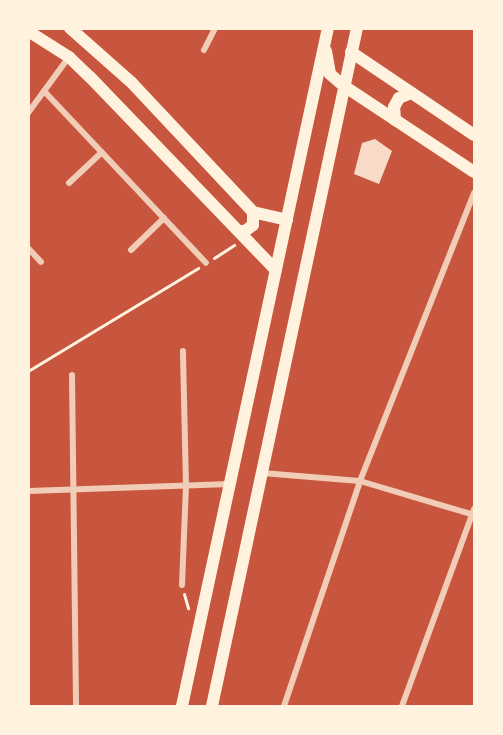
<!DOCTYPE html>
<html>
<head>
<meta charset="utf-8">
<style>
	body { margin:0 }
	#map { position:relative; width:503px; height:735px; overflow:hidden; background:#c8553d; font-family:Georgia,serif }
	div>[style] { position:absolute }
	.building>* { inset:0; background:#f7dbc8 }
	.path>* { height:3px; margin:-1.5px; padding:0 1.5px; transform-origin:1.5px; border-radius:1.5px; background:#fff3e0 }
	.minor>* { height:6px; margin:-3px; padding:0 3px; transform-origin:3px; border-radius:3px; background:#f1ccb7 }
	.secondary>* { height:12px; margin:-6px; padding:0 6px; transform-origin:6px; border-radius:6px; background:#fff3e0 }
	.primary>* { height:12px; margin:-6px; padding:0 6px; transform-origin:6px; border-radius:6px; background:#fff3e0 }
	span { translate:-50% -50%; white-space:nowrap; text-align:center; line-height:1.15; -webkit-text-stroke:6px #fff3e0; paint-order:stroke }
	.frame { position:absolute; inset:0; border:30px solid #fff3e0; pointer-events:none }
</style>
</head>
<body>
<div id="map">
	<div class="building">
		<div style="clip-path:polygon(375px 139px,392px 151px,379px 184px,354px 174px,362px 143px)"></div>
	</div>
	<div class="path">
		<div style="left:214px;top:258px;width:24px;rotate:-33deg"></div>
		<div style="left:28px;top:371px;width:199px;rotate:-31.2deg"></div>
		<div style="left:184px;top:594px;width:15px;rotate:74deg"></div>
	</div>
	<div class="minor">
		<div style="left:204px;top:50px;width:25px;rotate:-63deg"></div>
		<div style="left:44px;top:91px;width:236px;rotate:46.7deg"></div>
		<div style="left:28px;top:113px;width:69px;rotate:-53.8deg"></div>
		<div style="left:69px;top:183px;width:45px;rotate:-43.2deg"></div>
		<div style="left:28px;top:248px;width:19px;rotate:47deg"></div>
		<div style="left:131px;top:250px;width:46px;rotate:-44.1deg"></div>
		<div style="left:72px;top:375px;width:331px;rotate:89.3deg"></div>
		<div style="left:262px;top:473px;width:98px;rotate:4.7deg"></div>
		<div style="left:360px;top:481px;width:119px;rotate:16.6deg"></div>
		<div style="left:28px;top:491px;width:202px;rotate:-2deg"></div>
		<div style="left:182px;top:585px;width:99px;rotate:-87.7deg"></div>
		<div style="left:186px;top:486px;width:135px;rotate:-91.3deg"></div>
		<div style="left:284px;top:706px;width:237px;rotate:-71.3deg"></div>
		<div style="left:360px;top:481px;width:310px;rotate:-68.4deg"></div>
		<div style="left:402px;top:706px;width:210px;rotate:-69.9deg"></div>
	</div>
	<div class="secondary">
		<div style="left:70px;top:28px;width:83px;rotate:41.6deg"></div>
		<div style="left:132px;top:83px;width:177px;rotate:46.8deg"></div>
		<div style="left:253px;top:212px;width:35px;rotate:13deg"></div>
		<div style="left:28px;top:31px;width:49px;rotate:32.4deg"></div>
		<div style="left:69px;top:57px;width:29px;rotate:44deg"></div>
		<div style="left:90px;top:77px;width:268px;rotate:46.1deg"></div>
		<div style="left:351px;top:52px;width:148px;rotate:34deg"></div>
		<div style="left:344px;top:86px;width:156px;rotate:33.5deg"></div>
		<div style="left:395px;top:120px;width:13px;rotate:-94deg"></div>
		<div style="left:394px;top:107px;width:10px;rotate:-61deg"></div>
		<div style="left:399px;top:98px;width:13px;rotate:-23deg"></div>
		<div style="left:239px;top:231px;width:6px"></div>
		<div style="left:245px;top:231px;width:10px;rotate:-37deg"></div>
		<div style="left:253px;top:225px;width:13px;rotate:-90deg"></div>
	</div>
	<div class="primary">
		<div style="left:326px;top:51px;width:23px;rotate:80deg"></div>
		<div style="left:330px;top:74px;width:18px;rotate:41deg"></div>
		<div style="left:182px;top:706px;width:694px;rotate:-77.85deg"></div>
		<div style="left:212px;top:706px;width:693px;rotate:-77.93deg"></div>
	</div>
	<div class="frame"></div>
</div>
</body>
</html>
